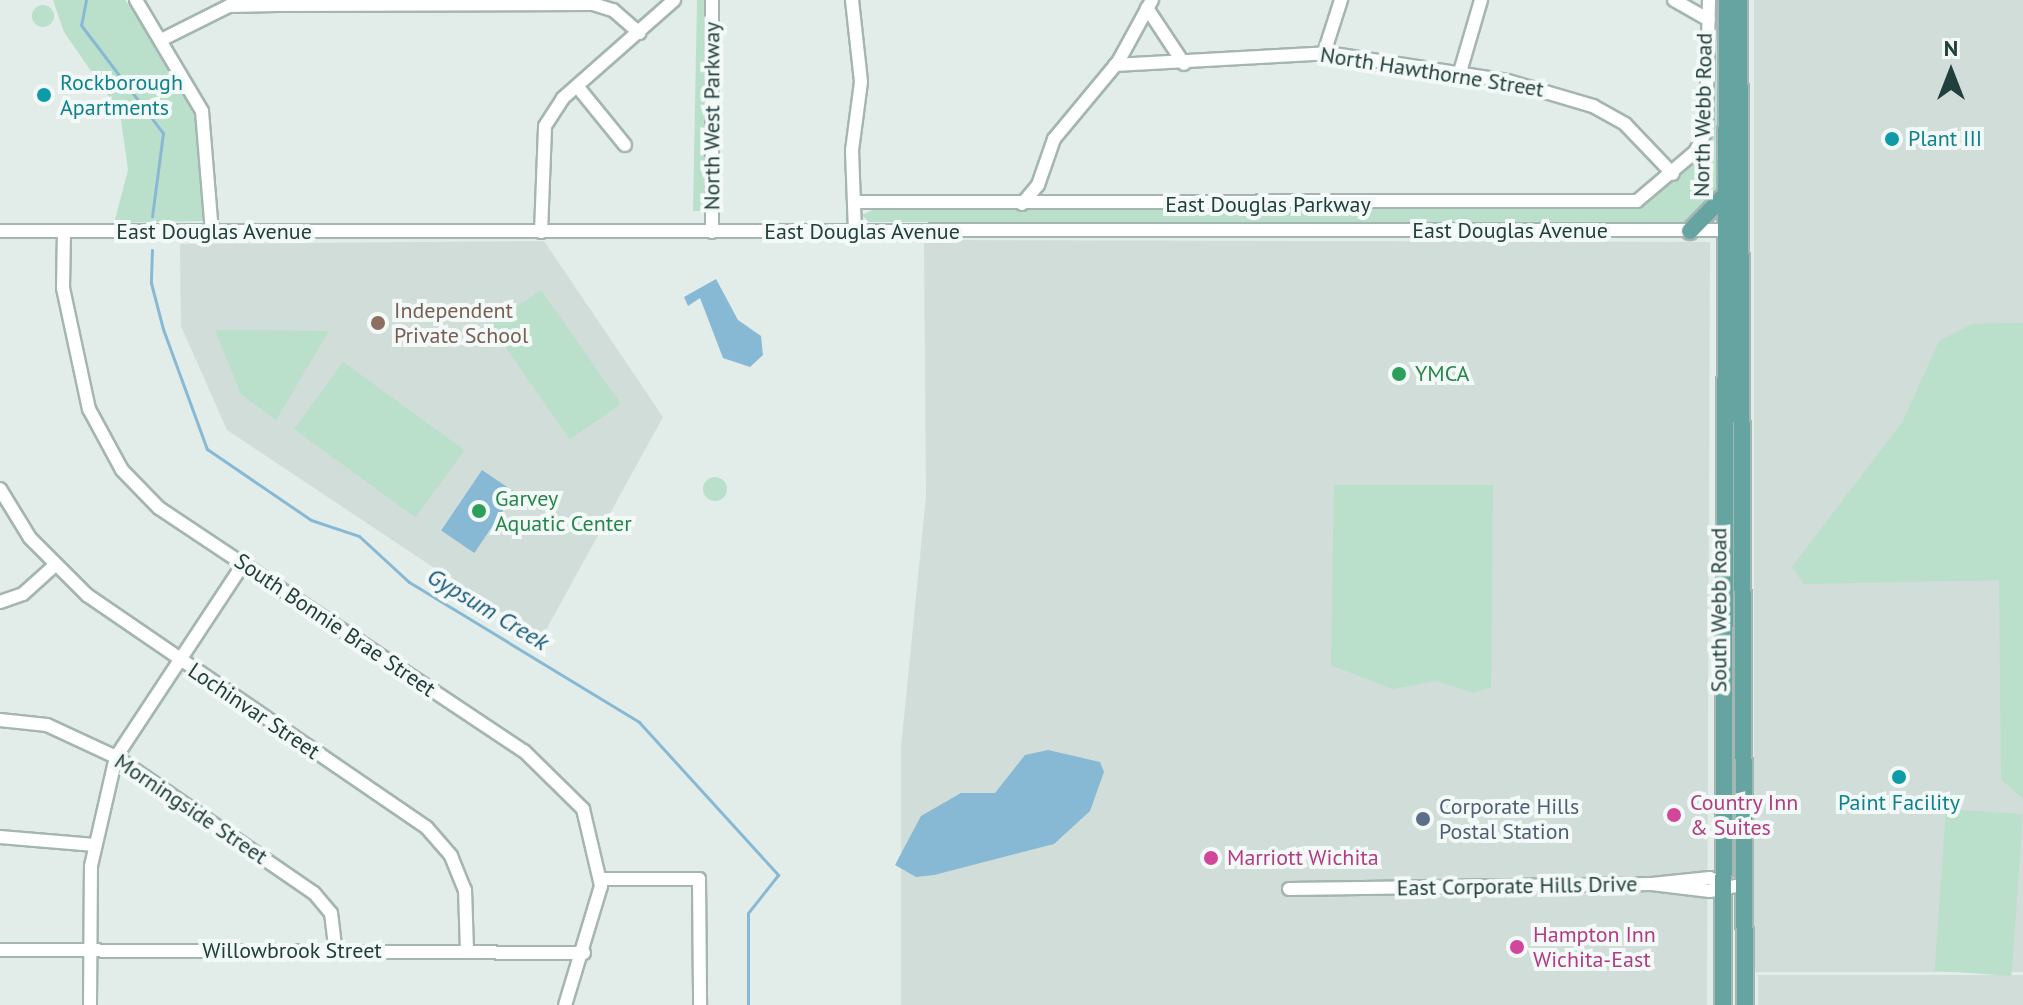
<!DOCTYPE html>
<html>
<head>
<meta charset="utf-8">
<style>
	body { margin:0 }
	#map { position:relative; width:2023px; height:1005px; overflow:hidden; background:#e2edea; font-family:"PT Sans",sans-serif }
	div>[style] { position:absolute }
	.built>* { inset:0; background:#d0ddd9; transform-origin:0 0 }
	.green>* { inset:0; background:#badfcb; transform-origin:0 0 }
	.round { border-radius:50% }
	.water>* { inset:0; background:#88b9d4; transform-origin:0 0 }
	.stream>* { height:3px; margin:-1.5px; padding:0 1.5px; transform-origin:1.5px; border-radius:1.5px; background:#88b9d4 }
	.roads { filter:drop-shadow(2px 0 #a4b5b2) drop-shadow(-2px 0 #a4b5b2) drop-shadow(0 2px #a4b5b2) drop-shadow(0 -2px #a4b5b2) }
	.minor>* { height:12px; margin:-6px; padding:0 6px; transform-origin:6px; border-radius:6px; background:#fff }
	.major>* { height:16px; margin:-8px; padding:0 8px; transform-origin:8px; border-radius:8px; background:#65a4a0 }
	.dots>* { width:22px; height:22px; translate:-50% -50%; box-sizing:border-box; border:4px solid #f3f9f7; border-radius:50% }
	span { translate:-50% -50%; white-space:nowrap; text-align:center; line-height:1.15; -webkit-text-stroke:8px #f3f9f7; paint-order:stroke }
	.street-label { font-size:22px; color:#213f3c }
	.culture-label { font-size:22px; color:#0d838f }
	.left { translate:0 -50%; text-align:left }
	.education-label { font-size:22px; color:#785e54 }
	.leisure-label { font-size:22px; color:#27864d }
	.hotel-label { font-size:22px; color:#b23c85 }
	.service-label { font-size:22px; color:#4e5e75 }
	.water-label { font-size:24px; color:#19597d; font-style:italic }
	.north { position:absolute; left:1911px; top:32px; width:80px; height:80px; -webkit-text-stroke:6px #f3f9f7; paint-order:stroke; rotate:0deg; font-size:22px; font-weight:700; line-height:32px; text-align:center; color:#213f3c }
	.north::after { content:''; display:block; margin:auto; width:28px; height:36px; background:#213f3c; clip-path:polygon(50% 0,100% 100%,50% 72%,0 100%) }
</style>
</head>
<body>
<div id="map">
	<div class="built">
		<div style="left:1754px;top:0;width:269px;height:972px"></div>
		<div style="clip-path:polygon(924px 240px,1710px 242px,1707px 1005px,901px 1005px,901px 748px,926px 496px)"></div>
		<div style="clip-path:polygon(544px 241px,663px 417px,541px 639px,227px 430px,181px 326px,180px 244px)"></div>
		<div style="left:2023px;top:975px;width:30px;height:265px;rotate:90deg"></div>
	</div>
	<div class="green">
		<div style="clip-path:polygon(53px 0,125px 0,165px 55px,197px 122px,203px 221px,114px 223px,128px 170px,120px 113px,64px 32px)"></div>
		<div style="clip-path:polygon(697px 0,707px 0,707px 211px,693px 211px)"></div>
		<div style="clip-path:polygon(1713px 0,1722px 0,1718px 192px,1688px 222px,869px 222px,862px 215px,878px 207px,1625px 207px,1664px 189px,1710px 130px)"></div>
		<div class="round" style="left:32px;top:5px;width:22px;height:22px"></div>
		<div style="left:541px;top:290px;width:139px;height:62px;rotate:55deg"></div>
		<div style="clip-path:polygon(2023px 323px,2023px 799px,2001px 779px,1999px 580px,1804px 584px,1792px 567px,1903px 421px,1939px 341px,1972px 324px)"></div>
		<div style="clip-path:polygon(215px 330px,329px 331px,276px 420px,241px 394px)"></div>
		<div style="left:343px;top:362px;width:150px;height:83px;rotate:36deg"></div>
		<div class="round" style="left:703px;top:477px;width:24px;height:24px"></div>
		<div style="clip-path:polygon(1334px 485px,1493px 485px,1491px 687px,1474px 693px,1436px 681px,1392px 689px,1331px 665px)"></div>
		<div style="left:1946px;top:809px;width:77px;height:162px;rotate:4deg"></div>
	</div>
	<div class="water">
		<div style="clip-path:polygon(716px 279px,738px 320px,761px 336px,763px 355px,750px 367px,723px 358px,700px 298px,688px 306px,684px 297px)"></div>
		<div style="left:482px;top:470px;width:40px;height:73px;rotate:34deg"></div>
		<div style="clip-path:polygon(1048px 750px,1100px 762px,1104px 772px,1090px 811px,1054px 844px,934px 875px,916px 877px,895px 865px,921px 816px,961px 793px,995px 793px,1025px 755px)"></div>
	</div>
	<div class="stream">
		<div style="left:86px;top:0;width:25px;rotate:101deg"></div>
		<div style="left:81px;top:25px;width:136px;rotate:52.8deg"></div>
		<div style="left:163px;top:133px;width:84px;rotate:97.5deg"></div>
		<div style="left:152px;top:250px;width:33px;rotate:92deg"></div>
		<div style="left:151px;top:283px;width:48px;rotate:75.4deg"></div>
		<div style="left:163px;top:329px;width:128px;rotate:69.9deg"></div>
		<div style="left:207px;top:449px;width:126px;rotate:34.3deg"></div>
		<div style="left:311px;top:520px;width:51px;rotate:18.4deg"></div>
		<div style="left:359px;top:536px;width:68px;rotate:42.6deg"></div>
		<div style="left:409px;top:582px;width:269px;rotate:31.3deg"></div>
		<div style="left:639px;top:722px;width:207px;rotate:47.7deg"></div>
		<div style="left:778px;top:875px;width:48px;rotate:128.3deg"></div>
		<div style="left:748px;top:913px;width:92px;rotate:90deg"></div>
	</div>
	<div class="roads">
		<div class="minor">
			<div style="left:136px;top:0;width:129px;rotate:59.3deg"></div>
			<div style="left:202px;top:111px;width:122px;rotate:85.3deg"></div>
			<div style="left:852px;top:0;width:82px;rotate:83.7deg"></div>
			<div style="left:861px;top:82px;width:69px;rotate:97.5deg"></div>
			<div style="left:852px;top:150px;width:82px;rotate:87.9deg"></div>
			<div style="left:1674px;top:0;width:40px;rotate:29.7deg"></div>
			<div style="left:1147px;top:8px;width:67px;rotate:56.5deg"></div>
			<div style="left:163px;top:39px;width:74px;rotate:-26.6deg"></div>
			<div style="left:229px;top:6px;width:48px;rotate:-1.2deg"></div>
			<div style="left:277px;top:5px;width:316px;rotate:-0.2deg"></div>
			<div style="left:593px;top:4px;width:21px;rotate:17deg"></div>
			<div style="left:613px;top:10px;width:35px;rotate:41deg"></div>
			<div style="left:1324px;top:53px;width:56px;rotate:-72.2deg"></div>
			<div style="left:1115px;top:65px;width:212px;rotate:-3.2deg"></div>
			<div style="left:1327px;top:53px;width:183px;rotate:8.8deg"></div>
			<div style="left:1508px;top:81px;width:89px;rotate:16.4deg"></div>
			<div style="left:1593px;top:106px;width:37px;rotate:29deg"></div>
			<div style="left:1625px;top:124px;width:69px;rotate:46.2deg"></div>
			<div style="left:1460px;top:72px;width:75px;rotate:-73.7deg"></div>
			<div style="left:577px;top:86px;width:76px;rotate:50.9deg"></div>
			<div style="left:854px;top:202px;width:783px;rotate:-0.07deg"></div>
			<div style="left:1637px;top:201px;width:76px;rotate:-40.2deg"></div>
			<div style="left:1695px;top:152px;width:24px;rotate:-62deg"></div>
			<div style="left:1706px;top:131px;width:131px;rotate:-88.7deg"></div>
			<div style="left:1022px;top:204px;width:25px;rotate:-50deg"></div>
			<div style="left:1038px;top:185px;width:49px;rotate:-70.8deg"></div>
			<div style="left:1054px;top:139px;width:100px;rotate:-50.3deg"></div>
			<div style="left:1118px;top:62px;width:71px;rotate:-61.3deg"></div>
			<div style="left:0;top:231px;width:1723px;rotate:-0.03deg"></div>
			<div style="left:64px;top:231px;width:57px;rotate:91deg"></div>
			<div style="left:63px;top:288px;width:124px;rotate:77.9deg"></div>
			<div style="left:89px;top:409px;width:69px;rotate:61.6deg"></div>
			<div style="left:122px;top:470px;width:53px;rotate:45.8deg"></div>
			<div style="left:159px;top:508px;width:438px;rotate:33.7deg"></div>
			<div style="left:524px;top:751px;width:83px;rotate:44.5deg"></div>
			<div style="left:583px;top:809px;width:79px;rotate:76.8deg"></div>
			<div style="left:601px;top:886px;width:124px;rotate:106.8deg"></div>
			<div style="left:541px;top:232px;width:106px;rotate:-87.8deg"></div>
			<div style="left:545px;top:126px;width:33px;rotate:-57deg"></div>
			<div style="left:563px;top:98px;width:148px;rotate:-41.4deg"></div>
			<div style="left:712px;top:232px;width:232px;rotate:-90deg"></div>
			<div style="left:0;top:489px;width:57px;rotate:58.5deg"></div>
			<div style="left:30px;top:538px;width:81px;rotate:45deg"></div>
			<div style="left:87px;top:595px;width:412px;rotate:34.4deg"></div>
			<div style="left:427px;top:828px;width:37px;rotate:49deg"></div>
			<div style="left:451px;top:856px;width:37px;rotate:68deg"></div>
			<div style="left:465px;top:890px;width:60px;rotate:88.1deg"></div>
			<div style="left:0;top:602px;width:24px;rotate:-19deg"></div>
			<div style="left:23px;top:594px;width:42px;rotate:-42.1deg"></div>
			<div style="left:0;top:720px;width:47px;rotate:6.1deg"></div>
			<div style="left:47px;top:725px;width:76px;rotate:24.9deg"></div>
			<div style="left:116px;top:757px;width:240px;rotate:34.5deg"></div>
			<div style="left:314px;top:893px;width:26px;rotate:50deg"></div>
			<div style="left:331px;top:913px;width:39px;rotate:83deg"></div>
			<div style="left:0;top:837px;width:95px;rotate:4.8deg"></div>
			<div style="left:601px;top:879px;width:98px"></div>
			<div style="left:699px;top:879px;width:126px;rotate:89.5deg"></div>
			<div style="left:1652px;top:884px;width:58px;rotate:-5.9deg"></div>
			<div style="left:1710px;top:878px;width:15px;rotate:28deg"></div>
			<div style="left:1289px;top:889px;width:363px;rotate:-0.8deg"></div>
			<div style="left:1652px;top:884px;width:58px;rotate:6.9deg"></div>
			<div style="left:1710px;top:891px;width:32px;rotate:-11deg"></div>
			<div style="left:0;top:950px;width:584px;rotate:0.29deg"></div>
			<div style="left:90px;top:1005px;width:139px;rotate:-89.6deg"></div>
			<div style="left:91px;top:866px;width:112px;rotate:-77.1deg"></div>
			<div style="left:116px;top:757px;width:232px;rotate:-56.6deg"></div>
		</div>
		<div class="major">
			<div style="left:1739px;top:0;width:1005px;rotate:89.66deg"></div>
			<div style="left:1690px;top:231px;width:46px;rotate:-45.9deg"></div>
			<div style="left:1723px;top:1005px;width:1005px;rotate:-89.77deg"></div>
		</div>
	</div>
	<div class="dots">
		<div style="left:44px;top:95px;background:#0f9aa8"></div>
		<div style="left:1892px;top:139px;background:#0f9aa8"></div>
		<div style="left:378px;top:323px;background:#8d6e63"></div>
		<div style="left:1399px;top:374px;background:#2e9e5b"></div>
		<div style="left:479px;top:511px;background:#2e9e5b"></div>
		<div style="left:1899px;top:777px;background:#0f9aa8"></div>
		<div style="left:1674px;top:815px;background:#d1479c"></div>
		<div style="left:1423px;top:819px;background:#5c6f8a"></div>
		<div style="left:1211px;top:858px;background:#d1479c"></div>
		<div style="left:1517px;top:947px;background:#d1479c"></div>
	</div>
	<div class="street-label">
		<span style="left:1432px;top:72px;rotate:9deg">North Hawthorne Street</span>
		<span style="left:1703px;top:115px;rotate:-89deg">North Webb Road</span>
		<span style="left:712px;top:116px;rotate:-90deg">North West Parkway</span>
		<span style="left:1268px;top:205px">East Douglas Parkway</span>
		<span style="left:1510px;top:231px">East Douglas Avenue</span>
		<span style="left:214px;top:232px">East Douglas Avenue</span>
		<span style="left:862px;top:232px">East Douglas Avenue</span>
		<span style="left:1719px;top:610px;rotate:-90deg">South Webb Road</span>
		<span style="left:335px;top:625px;rotate:34deg">South Bonnie Brae Street</span>
		<span style="left:254px;top:711px;rotate:34deg">Lochinvar Street</span>
		<span style="left:191px;top:809px;rotate:34deg">Morningside Street</span>
		<span style="left:1517px;top:886px;rotate:-1deg">East Corporate Hills Drive</span>
		<span style="left:292px;top:951px">Willowbrook Street</span>
	</div>
	<div class="culture-label">
		<span class="left" style="left:60px;top:95px">Rockborough<br>Apartments</span>
		<span class="left" style="left:1908px;top:139px">Plant III</span>
		<span style="left:1899px;top:803px">Paint Facility</span>
	</div>
	<div class="education-label">
		<span class="left" style="left:394px;top:323px">Independent<br>Private School</span>
	</div>
	<div class="leisure-label">
		<span class="left" style="left:1415px;top:374px">YMCA</span>
		<span class="left" style="left:495px;top:511px">Garvey<br>Aquatic Center</span>
	</div>
	<div class="hotel-label">
		<span class="left" style="left:1690px;top:815px">Country Inn<br>&amp; Suites</span>
		<span class="left" style="left:1227px;top:858px">Marriott Wichita</span>
		<span class="left" style="left:1533px;top:947px">Hampton Inn<br>Wichita-East</span>
	</div>
	<div class="service-label">
		<span class="left" style="left:1439px;top:819px">Corporate Hills<br>Postal Station</span>
	</div>
	<div class="water-label">
		<span style="left:488px;top:609px;rotate:31deg">Gypsum Creek</span>
	</div>
	<div class="north">N</div>
</div>
</body>
</html>
